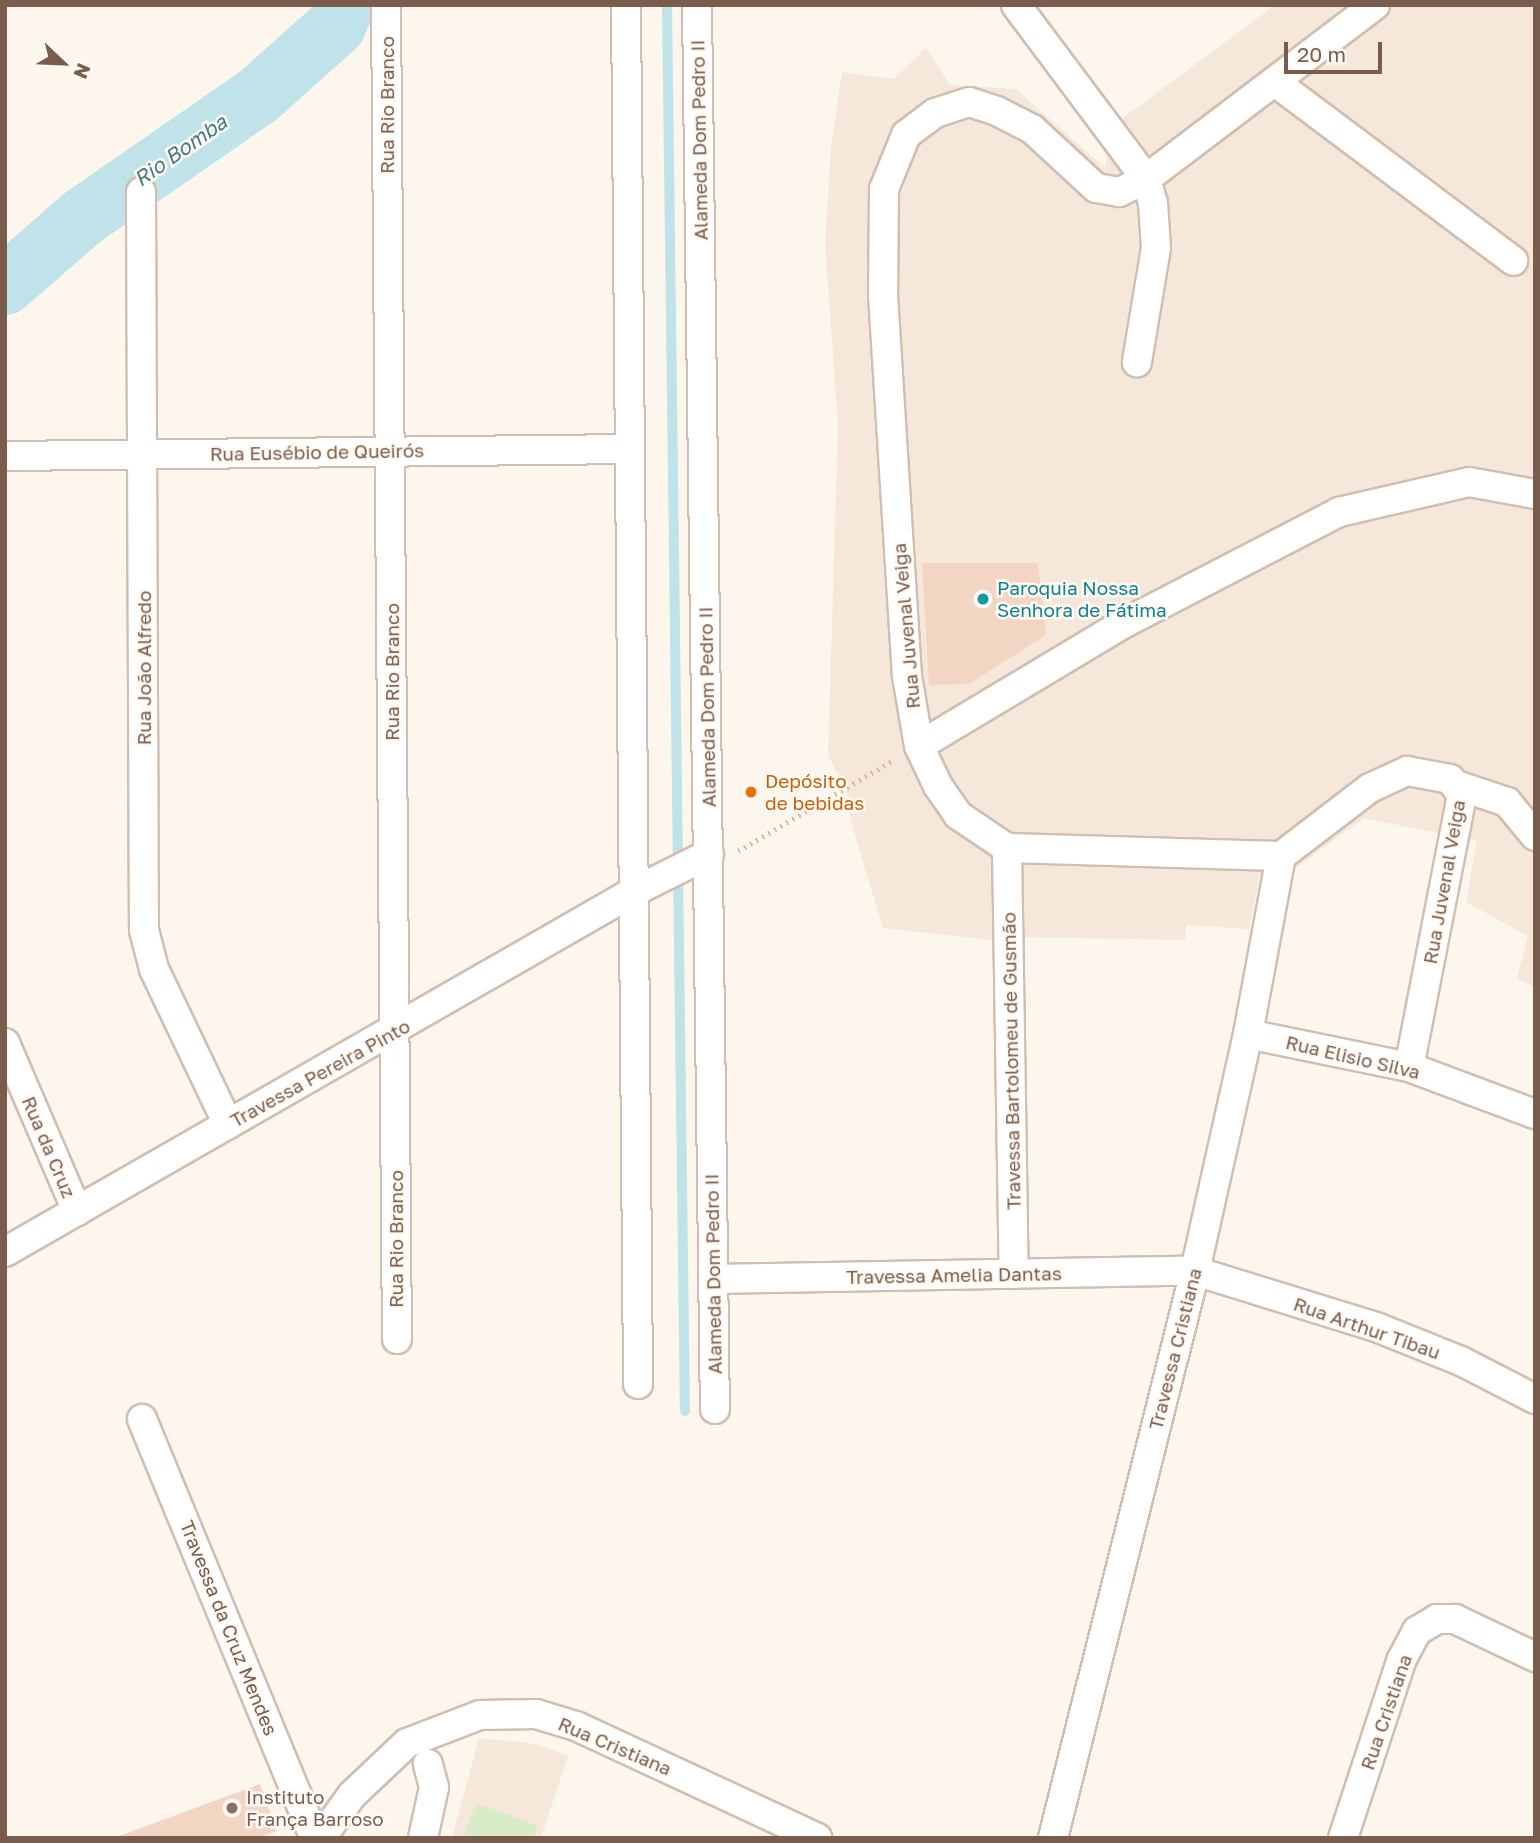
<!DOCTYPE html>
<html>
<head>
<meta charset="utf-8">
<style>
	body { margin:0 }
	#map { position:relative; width:1540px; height:1843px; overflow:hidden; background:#fdf6ec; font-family:"Golos Text",sans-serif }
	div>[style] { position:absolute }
	.residential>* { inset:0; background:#f5e8da }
	.green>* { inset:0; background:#d8ecc9 }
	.stream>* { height:10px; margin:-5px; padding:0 5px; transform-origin:5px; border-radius:5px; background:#bfe3e8 }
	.river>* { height:60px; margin:-30px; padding:0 30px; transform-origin:30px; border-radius:30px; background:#bfe3e8 }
	.building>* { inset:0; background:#f3d5c3 }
	.path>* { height:4.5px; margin-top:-2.25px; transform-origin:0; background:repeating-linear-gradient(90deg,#d9b8a5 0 2px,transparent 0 7px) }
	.roads { filter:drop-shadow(2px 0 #d1beb0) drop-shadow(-2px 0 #d1beb0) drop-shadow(0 2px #d1beb0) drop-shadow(0 -2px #d1beb0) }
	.minor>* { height:28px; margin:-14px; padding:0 14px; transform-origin:14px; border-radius:14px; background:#fff }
	.dots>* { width:19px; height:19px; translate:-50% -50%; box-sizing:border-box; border:4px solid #fffaf3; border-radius:50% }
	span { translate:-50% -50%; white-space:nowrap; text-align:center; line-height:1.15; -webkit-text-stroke:5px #fffaf3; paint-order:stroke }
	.street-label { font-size:19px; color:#7a5c4d }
	.culture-label { font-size:19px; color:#0d838f }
	.left { translate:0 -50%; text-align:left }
	.food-label { font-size:19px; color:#c56008 }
	.education-label { font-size:19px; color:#785e54 }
	.water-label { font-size:21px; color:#437c86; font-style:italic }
	.frame { position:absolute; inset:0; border:7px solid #7a5c4d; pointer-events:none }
	.north { position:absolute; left:28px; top:28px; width:70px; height:70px; -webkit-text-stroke:5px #fffaf3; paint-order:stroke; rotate:113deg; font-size:19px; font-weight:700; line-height:28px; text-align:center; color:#7a5c4d }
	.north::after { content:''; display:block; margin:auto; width:24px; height:32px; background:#7a5c4d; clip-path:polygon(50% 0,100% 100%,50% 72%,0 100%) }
	.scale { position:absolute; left:1284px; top:42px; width:98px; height:32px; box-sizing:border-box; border:4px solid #7a5c4d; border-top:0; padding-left:9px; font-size:21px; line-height:24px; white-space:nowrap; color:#7a5c4d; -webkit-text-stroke:5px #fffaf3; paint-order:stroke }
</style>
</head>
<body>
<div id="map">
	<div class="residential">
		<div style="clip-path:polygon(1275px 5px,1535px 5px,1535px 988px,1517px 978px,1528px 936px,1466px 902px,1477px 841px,1364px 818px,1276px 882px,1259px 878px,1249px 929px,1186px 925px,1185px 940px,1027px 937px,1009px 942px,883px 928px,852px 825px,846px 788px,828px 756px,838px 426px,825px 243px,831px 148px,842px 72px,893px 79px,926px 48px,950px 85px,1016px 89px,1106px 169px,1108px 129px)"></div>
		<div style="clip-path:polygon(479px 1738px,536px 1744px,568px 1756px,541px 1838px,452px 1838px)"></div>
	</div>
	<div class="green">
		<div style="clip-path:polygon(476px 1803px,538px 1826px,533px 1838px,463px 1838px)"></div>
	</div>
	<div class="stream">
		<div style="left:667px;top:5px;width:1406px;rotate:89.27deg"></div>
	</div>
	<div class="river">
		<div style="left:5px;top:285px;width:103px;rotate:-41.1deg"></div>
		<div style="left:83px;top:217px;width:213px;rotate:-34.7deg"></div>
		<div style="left:258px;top:96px;width:105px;rotate:-41.9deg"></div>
		<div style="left:336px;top:26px;width:23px;rotate:-67deg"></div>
	</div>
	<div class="building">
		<div style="clip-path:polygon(922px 563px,1038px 563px,1046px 635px,969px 684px,929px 685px)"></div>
		<div style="clip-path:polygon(260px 1784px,277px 1831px,258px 1838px,114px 1838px)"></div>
	</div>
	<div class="path">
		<div style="left:738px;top:851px;width:181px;rotate:-30.3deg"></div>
	</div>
	<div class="roads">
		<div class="minor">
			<div style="left:386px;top:5px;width:1334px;rotate:89.53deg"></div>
			<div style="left:626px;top:5px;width:1379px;rotate:89.5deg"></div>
			<div style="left:697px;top:5px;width:1404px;rotate:89.27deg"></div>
			<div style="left:1016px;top:5px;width:217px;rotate:53.2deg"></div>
			<div style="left:1146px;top:179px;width:25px;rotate:74deg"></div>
			<div style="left:1153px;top:203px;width:45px;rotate:86.2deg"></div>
			<div style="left:1156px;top:248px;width:116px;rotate:99.5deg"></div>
			<div style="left:1375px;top:5px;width:288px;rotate:142.8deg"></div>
			<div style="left:1146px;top:179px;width:30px;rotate:154deg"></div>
			<div style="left:1119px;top:192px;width:23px;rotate:-170deg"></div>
			<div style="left:1096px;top:188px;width:87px;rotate:-137.3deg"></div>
			<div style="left:1032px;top:129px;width:39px;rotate:-153deg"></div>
			<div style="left:997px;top:111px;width:29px;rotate:-162deg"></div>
			<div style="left:969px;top:102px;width:36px;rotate:162deg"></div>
			<div style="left:935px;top:113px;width:36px;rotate:143deg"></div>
			<div style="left:906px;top:135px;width:58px;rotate:112.2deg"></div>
			<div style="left:884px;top:189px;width:106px;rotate:90.5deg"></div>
			<div style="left:883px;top:295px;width:382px;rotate:86.4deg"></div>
			<div style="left:907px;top:676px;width:71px;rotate:80.3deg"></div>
			<div style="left:919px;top:746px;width:44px;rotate:64.6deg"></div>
			<div style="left:938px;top:786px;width:35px;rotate:55deg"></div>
			<div style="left:958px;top:815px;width:59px;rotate:34deg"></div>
			<div style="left:1007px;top:848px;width:274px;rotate:1.7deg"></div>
			<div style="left:1281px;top:856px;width:112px;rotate:-37.4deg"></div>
			<div style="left:1370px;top:788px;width:41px;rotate:-24.7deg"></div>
			<div style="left:1407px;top:771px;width:44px;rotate:10.5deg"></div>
			<div style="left:1450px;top:779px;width:20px;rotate:53deg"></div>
			<div style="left:1462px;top:795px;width:277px;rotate:101deg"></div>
			<div style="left:1275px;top:82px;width:298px;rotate:36.9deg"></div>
			<div style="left:141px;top:192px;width:738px;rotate:89.77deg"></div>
			<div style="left:144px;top:930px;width:40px;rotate:75.6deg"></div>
			<div style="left:154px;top:969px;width:172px;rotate:64.5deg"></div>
			<div style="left:5px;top:456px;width:624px;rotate:-0.64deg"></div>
			<div style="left:919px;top:746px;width:235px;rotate:-30.9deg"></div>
			<div style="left:1121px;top:625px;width:246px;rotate:-27.4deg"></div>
			<div style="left:1339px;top:512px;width:133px;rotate:-13deg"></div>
			<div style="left:1469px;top:482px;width:67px;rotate:10.3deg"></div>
			<div style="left:1459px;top:786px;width:51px;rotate:18.4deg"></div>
			<div style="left:1507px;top:802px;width:44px;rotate:50.5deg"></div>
			<div style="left:1007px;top:848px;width:426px;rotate:89.1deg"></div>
			<div style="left:1248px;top:1034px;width:164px;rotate:11.6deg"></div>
			<div style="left:1409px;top:1067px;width:134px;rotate:20.5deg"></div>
			<div style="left:5px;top:1043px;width:183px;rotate:66.8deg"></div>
			<div style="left:5px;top:1252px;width:724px;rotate:-29.82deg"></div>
			<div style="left:633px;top:892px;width:85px;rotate:-26.6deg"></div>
			<div style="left:713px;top:1279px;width:482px;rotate:-1deg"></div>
			<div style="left:1195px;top:1271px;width:189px;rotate:17.2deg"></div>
			<div style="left:1376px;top:1327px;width:92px;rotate:21.8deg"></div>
			<div style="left:1461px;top:1361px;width:83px;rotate:27.2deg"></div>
			<div style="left:142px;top:1419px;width:453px;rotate:67.6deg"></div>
			<div style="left:321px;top:1838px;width:53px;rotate:-54.2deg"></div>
			<div style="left:352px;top:1795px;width:76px;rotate:-43.4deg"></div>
			<div style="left:407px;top:1743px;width:78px;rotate:-21deg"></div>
			<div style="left:480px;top:1715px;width:56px;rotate:-1deg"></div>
			<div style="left:536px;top:1714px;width:42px;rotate:16.7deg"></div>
			<div style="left:576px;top:1726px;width:266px;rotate:24.9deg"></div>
			<div style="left:423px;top:1838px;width:52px;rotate:-77.8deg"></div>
			<div style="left:434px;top:1787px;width:24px;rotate:-105deg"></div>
			<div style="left:1053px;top:1838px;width:585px;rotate:-75.94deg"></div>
			<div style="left:1195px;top:1271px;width:243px;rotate:-77.4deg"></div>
			<div style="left:1248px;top:1034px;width:181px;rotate:-79.5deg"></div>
			<div style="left:1343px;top:1838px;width:188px;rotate:-71.8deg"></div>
			<div style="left:1402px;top:1659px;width:32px;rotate:-62deg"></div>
			<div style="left:1417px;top:1631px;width:23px;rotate:-31deg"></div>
			<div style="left:1437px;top:1619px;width:18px"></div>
			<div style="left:1455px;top:1619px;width:89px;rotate:25.4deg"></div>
		</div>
	</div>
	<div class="dots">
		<div style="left:983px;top:599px;background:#0f9aa8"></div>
		<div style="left:751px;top:792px;background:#e8710a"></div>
		<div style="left:232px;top:1808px;background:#8d6e63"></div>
	</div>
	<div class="street-label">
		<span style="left:387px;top:105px;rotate:-90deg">Rua Rio Branco</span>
		<span style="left:699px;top:140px;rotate:-91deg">Alameda Dom Pedro II</span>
		<span style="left:317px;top:452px;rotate:-1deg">Rua Eusébio de Queirós</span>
		<span style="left:906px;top:626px;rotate:-95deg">Rua Juvenal Veiga</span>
		<span style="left:144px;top:668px;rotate:-90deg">Rua João Alfredo</span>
		<span style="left:392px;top:672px;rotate:-90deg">Rua Rio Branco</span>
		<span style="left:707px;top:707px;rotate:-91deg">Alameda Dom Pedro II</span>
		<span style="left:1444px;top:882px;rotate:-80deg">Rua Juvenal Veiga</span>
		<span style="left:1353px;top:1057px;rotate:13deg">Rua Elisio Silva</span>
		<span style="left:1011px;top:1061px;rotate:-91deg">Travessa Bartolomeu de Gusmão</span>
		<span style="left:320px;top:1073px;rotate:-29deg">Travessa Pereira Pinto</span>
		<span style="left:49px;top:1147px;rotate:67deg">Rua da Cruz</span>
		<span style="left:396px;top:1239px;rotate:-90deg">Rua Rio Branco</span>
		<span style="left:713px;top:1274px;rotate:-91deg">Alameda Dom Pedro II</span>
		<span style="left:954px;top:1275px;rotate:-1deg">Travessa Amelia Dantas</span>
		<span style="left:1367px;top:1328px;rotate:19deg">Rua Arthur Tibau</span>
		<span style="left:1175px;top:1349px;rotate:-76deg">Travessa Cristiana</span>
		<span style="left:229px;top:1628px;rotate:68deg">Travessa da Cruz Mendes</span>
		<span style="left:1386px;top:1712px;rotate:-71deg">Rua Cristiana</span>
		<span style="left:615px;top:1746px;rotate:23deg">Rua Cristiana</span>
	</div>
	<div class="culture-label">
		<span class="left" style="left:997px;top:599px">Paroquia Nossa<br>Senhora de Fátima</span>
	</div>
	<div class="food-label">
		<span class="left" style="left:765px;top:792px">Depósito<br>de bebidas</span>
	</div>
	<div class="education-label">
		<span class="left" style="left:246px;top:1808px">Instituto<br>França Barroso</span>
	</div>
	<div class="water-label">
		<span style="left:180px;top:150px;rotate:-35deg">Rio Bomba</span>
	</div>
	<div class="frame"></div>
	<div class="north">N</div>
	<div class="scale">20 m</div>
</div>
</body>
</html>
